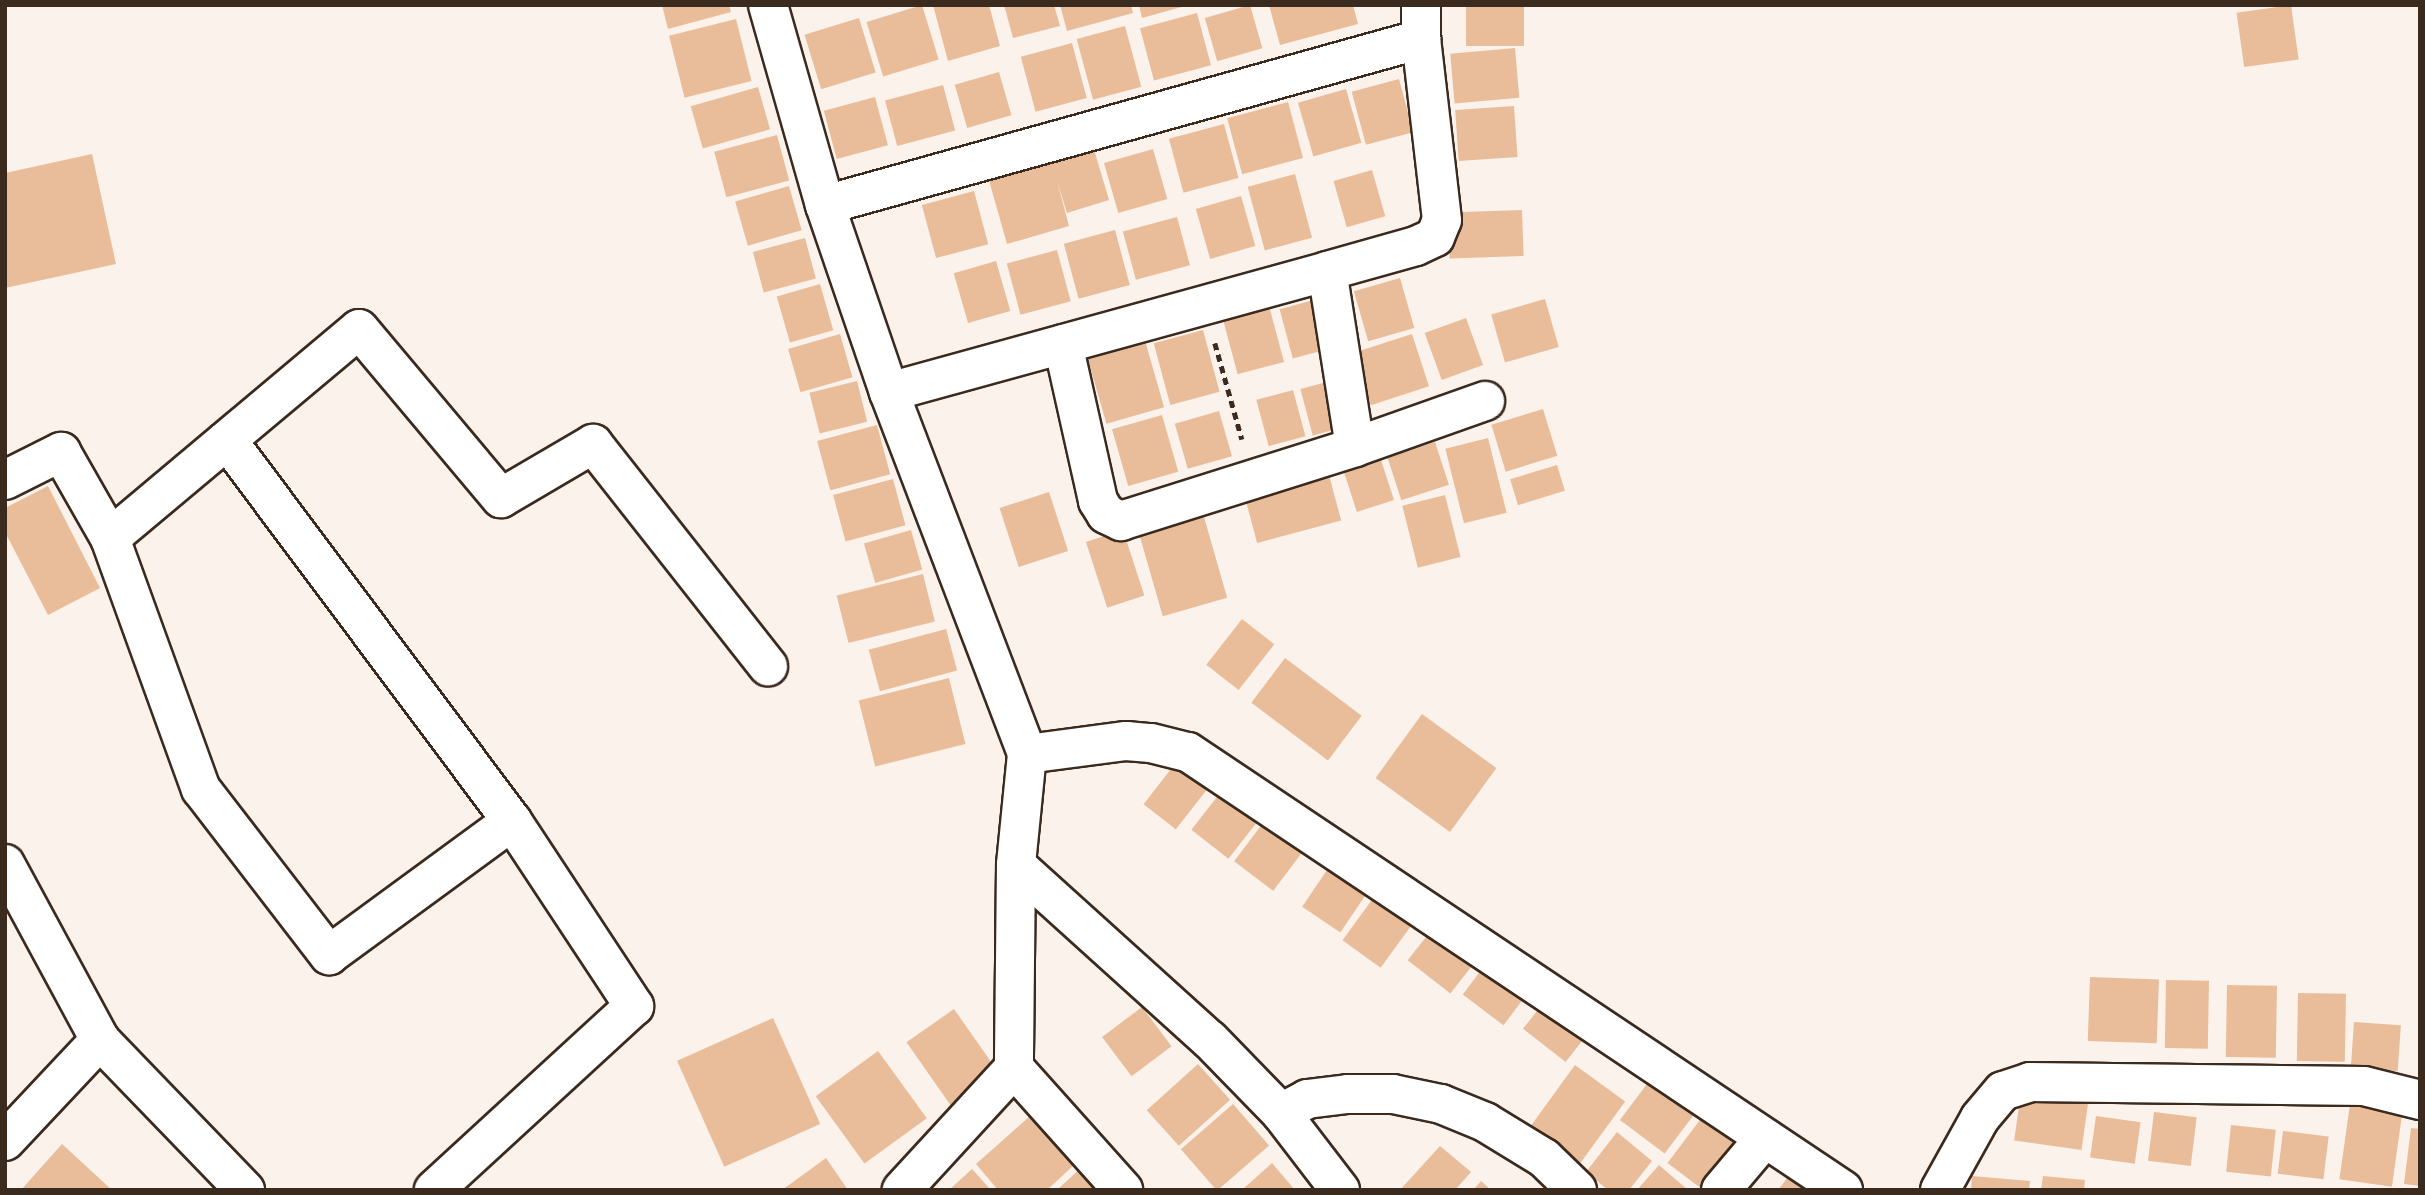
<!DOCTYPE html>
<html>
<head>
<meta charset="utf-8">
<style>
	body { margin:0 }
	#map { position:relative; width:2425px; height:1195px; overflow:hidden; background:#fbf2eb; font-family:"Comic Neue",sans-serif }
	div>[style] { position:absolute }
	.building>* { inset:0; background:#eabd9a; transform-origin:0 0 }
	.path>* { height:4.5px; margin-top:-2.25px; transform-origin:0; background:repeating-linear-gradient(90deg,#3b2a1e 0 7px,transparent 0 12px) }
	.roads { filter:drop-shadow(2px 0 #3b2a1e) drop-shadow(-2px 0 #3b2a1e) drop-shadow(0 2px #3b2a1e) drop-shadow(0 -2px #3b2a1e) }
	.minor>* { height:38px; margin:-19px; padding:0 19px; transform-origin:19px; border-radius:19px; background:#fff }
	span { translate:-50% -50%; white-space:nowrap; text-align:center; line-height:1.15; -webkit-text-stroke:5px #fff; paint-order:stroke }
	.frame { position:absolute; inset:0; border:7px solid #3b2a1e; pointer-events:none }
</style>
</head>
<body>
<div id="map">
	<div class="building">
		<div style="clip-path:polygon(662px 5px,729px 5px,731px 12px,668px 29px)"></div>
		<div style="left:922px;top:5px;width:57px;height:58px;rotate:73deg"></div>
		<div style="clip-path:polygon(933px 5px,989px 5px,1000px 46px,948px 61px)"></div>
		<div style="clip-path:polygon(1004px 5px,1054px 5px,1060px 26px,1013px 38px)"></div>
		<div style="clip-path:polygon(1060px 5px,1131px 5px,1133px 13px,1067px 31px)"></div>
		<div style="clip-path:polygon(1139px 5px,1185px 5px,1185px 6px,1142px 18px)"></div>
		<div style="left:1250px;top:5px;width:45px;height:47px;rotate:74deg"></div>
		<div style="clip-path:polygon(1269px 5px,1353px 5px,1358px 24px,1280px 45px)"></div>
		<div style="left:1466px;top:5px;width:58px;height:41px"></div>
		<div style="left:2291px;top:5px;width:55px;height:55px;rotate:82deg"></div>
		<div style="left:1197px;top:13px;width:54px;height:59px;rotate:75deg"></div>
		<div style="left:859px;top:18px;width:57px;height:57px;rotate:73deg"></div>
		<div style="left:736px;top:19px;width:64px;height:69px;rotate:76deg"></div>
		<div style="left:1125px;top:26px;width:63px;height:50px;rotate:75deg"></div>
		<div style="left:1072px;top:43px;width:57px;height:53px;rotate:75deg"></div>
		<div style="left:1515px;top:48px;width:50px;height:65px;rotate:85deg"></div>
		<div style="left:999px;top:72px;width:45px;height:46px;rotate:74deg"></div>
		<div style="left:1399px;top:79px;width:55px;height:49px;rotate:75deg"></div>
		<div style="left:943px;top:85px;width:47px;height:60px;rotate:75deg"></div>
		<div style="left:758px;top:87px;width:44px;height:70px;rotate:74deg"></div>
		<div style="left:1346px;top:89px;width:56px;height:50px;rotate:74deg"></div>
		<div style="left:875px;top:97px;width:50px;height:53px;rotate:75deg"></div>
		<div style="left:1288px;top:102px;width:58px;height:63px;rotate:75deg"></div>
		<div style="left:1514px;top:106px;width:51px;height:59px;rotate:86deg"></div>
		<div style="left:1224px;top:124px;width:56px;height:57px;rotate:75deg"></div>
		<div style="left:777px;top:135px;width:47px;height:65px;rotate:75deg"></div>
		<div style="clip-path:polygon(1093px 146px,1109px 200px,1067px 213px,1057px 181px,1069px 226px,1007px 244px,988px 177px)"></div>
		<div style="left:1153px;top:149px;width:52px;height:51px;rotate:74deg"></div>
		<div style="clip-path:polygon(92px 154px,116px 264px,5px 288px,5px 173px)"></div>
		<div style="left:1372px;top:170px;width:48px;height:40px;rotate:74deg"></div>
		<div style="left:1295px;top:174px;width:66px;height:49px;rotate:75deg"></div>
		<div style="left:789px;top:186px;width:46px;height:56px;rotate:74deg"></div>
		<div style="left:974px;top:191px;width:55px;height:54px;rotate:75deg"></div>
		<div style="left:1241px;top:196px;width:52px;height:47px;rotate:74deg"></div>
		<div style="left:1522px;top:210px;width:46px;height:74px;rotate:88deg"></div>
		<div style="left:1177px;top:217px;width:50px;height:56px;rotate:75deg"></div>
		<div style="left:1115px;top:230px;width:57px;height:53px;rotate:75deg"></div>
		<div style="left:805px;top:238px;width:42px;height:54px;rotate:75deg"></div>
		<div style="left:1057px;top:250px;width:53px;height:52px;rotate:75deg"></div>
		<div style="left:996px;top:261px;width:52px;height:44px;rotate:74deg"></div>
		<div style="left:1400px;top:278px;width:52px;height:48px;rotate:74deg"></div>
		<div style="left:820px;top:284px;width:48px;height:45px;rotate:74deg"></div>
		<div style="left:1325px;top:297px;width:51px;height:47px;rotate:75deg"></div>
		<div style="left:1545px;top:299px;width:50px;height:56px;rotate:74deg"></div>
		<div style="left:1268px;top:302px;width:62px;height:48px;rotate:75deg"></div>
		<div style="left:1466px;top:318px;width:50px;height:44px;rotate:70deg"></div>
		<div style="left:1203px;top:330px;width:64px;height:51px;rotate:75deg"></div>
		<div style="left:840px;top:334px;width:45px;height:54px;rotate:74deg"></div>
		<div style="left:1412px;top:334px;width:55px;height:61px;rotate:72deg"></div>
		<div style="left:1144px;top:337px;width:73px;height:60px;rotate:74deg"></div>
		<div style="left:1338px;top:379px;width:48px;height:39px;rotate:75deg"></div>
		<div style="left:857px;top:381px;width:42px;height:49px;rotate:76deg"></div>
		<div style="left:1293px;top:390px;width:48px;height:38px;rotate:75deg"></div>
		<div style="left:1543px;top:409px;width:49px;height:54px;rotate:73deg"></div>
		<div style="left:1219px;top:411px;width:47px;height:46px;rotate:74deg"></div>
		<div style="left:1162px;top:415px;width:59px;height:52px;rotate:74deg"></div>
		<div style="left:877px;top:425px;width:51px;height:62px;rotate:75deg"></div>
		<div style="left:1488px;top:438px;width:77px;height:44px;rotate:76deg"></div>
		<div style="left:1435px;top:442px;width:45px;height:50px;rotate:72deg"></div>
		<div style="left:1381px;top:460px;width:42px;height:39px;rotate:72deg"></div>
		<div style="left:1557px;top:465px;width:27px;height:49px;rotate:73deg"></div>
		<div style="left:1329px;top:475px;width:47px;height:87px;rotate:75deg"></div>
		<div style="left:893px;top:479px;width:48px;height:62px;rotate:75deg"></div>
		<div style="clip-path:polygon(48px 486px,100px 588px,48px 615px,5px 532px,5px 508px)"></div>
		<div style="left:1049px;top:492px;width:62px;height:52px;rotate:72deg"></div>
		<div style="left:1445px;top:495px;width:64px;height:44px;rotate:76deg"></div>
		<div style="left:1204px;top:517px;width:84px;height:67px;rotate:74deg"></div>
		<div style="left:911px;top:530px;width:41px;height:49px;rotate:74deg"></div>
		<div style="left:1123px;top:530px;width:69px;height:39px;rotate:72deg"></div>
		<div style="left:923px;top:574px;width:49px;height:89px;rotate:76deg"></div>
		<div style="left:1242px;top:619px;width:41px;height:58px;rotate:38deg"></div>
		<div style="left:946px;top:629px;width:43px;height:80px;rotate:75deg"></div>
		<div style="left:1285px;top:658px;width:96px;height:56px;rotate:37deg"></div>
		<div style="left:949px;top:678px;width:68px;height:93px;rotate:76deg"></div>
		<div style="left:1422px;top:714px;width:92px;height:79px;rotate:36deg"></div>
		<div style="left:1178px;top:760px;width:41px;height:56px;rotate:38deg"></div>
		<div style="left:1224px;top:788px;width:47px;height:53px;rotate:38deg"></div>
		<div style="left:1269px;top:815px;width:49px;height:58px;rotate:37deg"></div>
		<div style="left:1329px;top:867px;width:46px;height:48px;rotate:34deg"></div>
		<div style="left:1379px;top:890px;width:47px;height:62px;rotate:36deg"></div>
		<div style="left:1433px;top:928px;width:54px;height:41px;rotate:38deg"></div>
		<div style="left:1485px;top:965px;width:51px;height:37px;rotate:37deg"></div>
		<div style="left:2090px;top:977px;width:69px;height:64px;rotate:2deg"></div>
		<div style="left:2166px;top:980px;width:43px;height:68px;rotate:1deg"></div>
		<div style="left:2227px;top:985px;width:50px;height:72px;rotate:1deg"></div>
		<div style="left:2298px;top:993px;width:48px;height:68px;rotate:1deg"></div>
		<div style="left:1544px;top:1002px;width:54px;height:34px;rotate:38deg"></div>
		<div style="left:1142px;top:1007px;width:49px;height:50px;rotate:53deg"></div>
		<div style="left:954px;top:1009px;width:80px;height:58px;rotate:55deg"></div>
		<div style="left:773px;top:1018px;width:116px;height:105px;rotate:66deg"></div>
		<div style="left:2354px;top:1022px;width:47px;height:46px;rotate:4deg"></div>
		<div style="left:878px;top:1051px;width:83px;height:77px;rotate:54deg"></div>
		<div style="left:1198px;top:1064px;width:48px;height:69px;rotate:48deg"></div>
		<div style="left:1575px;top:1065px;width:62px;height:87px;rotate:36deg"></div>
		<div style="left:1656px;top:1072px;width:56px;height:60px;rotate:37deg"></div>
		<div style="left:2021px;top:1092px;width:68px;height:49px;rotate:8deg"></div>
		<div style="left:1233px;top:1104px;width:55px;height:69px;rotate:49deg"></div>
		<div style="left:2350px;top:1104px;width:53px;height:76px;rotate:8deg"></div>
		<div style="left:1709px;top:1108px;width:44px;height:69px;rotate:37deg"></div>
		<div style="left:2154px;top:1112px;width:43px;height:49px;rotate:7deg"></div>
		<div style="clip-path:polygon(1030px 1116px,1074px 1165px,1047px 1190px,998px 1190px,976px 1164px)"></div>
		<div style="left:2096px;top:1116px;width:45px;height:42px;rotate:8deg"></div>
		<div style="left:2231px;top:1125px;width:45px;height:47px;rotate:6deg"></div>
		<div style="clip-path:polygon(2411px 1128px,2420px 1129px,2420px 1186px,2404px 1184px)"></div>
		<div style="left:2283px;top:1131px;width:46px;height:43px;rotate:7deg"></div>
		<div style="clip-path:polygon(1617px 1132px,1652px 1161px,1629px 1190px,1608px 1190px,1586px 1172px)"></div>
		<div style="clip-path:polygon(62px 1144px,112px 1190px,21px 1190px)"></div>
		<div style="clip-path:polygon(1440px 1146px,1471px 1172px,1455px 1190px,1400px 1190px)"></div>
		<div style="clip-path:polygon(826px 1158px,848px 1190px,782px 1190px)"></div>
		<div style="clip-path:polygon(1272px 1163px,1295px 1190px,1242px 1190px)"></div>
		<div style="clip-path:polygon(1084px 1165px,1107px 1190px,1057px 1190px)"></div>
		<div style="clip-path:polygon(1659px 1165px,1688px 1190px,1637px 1190px)"></div>
		<div style="clip-path:polygon(1795px 1168px,1822px 1190px,1778px 1190px)"></div>
		<div style="clip-path:polygon(972px 1169px,991px 1190px,949px 1190px)"></div>
		<div style="clip-path:polygon(1972px 1176px,2030px 1181px,2029px 1190px,1971px 1190px)"></div>
		<div style="clip-path:polygon(2043px 1176px,2085px 1180px,2084px 1190px,2041px 1190px)"></div>
		<div style="clip-path:polygon(1481px 1181px,1491px 1190px,1473px 1190px)"></div>
	</div>
	<div class="path">
		<div style="left:1215px;top:343px;width:100px;rotate:74.3deg"></div>
	</div>
	<div class="roads">
		<div class="minor">
			<div style="left:768px;top:5px;width:208px;rotate:74.1deg"></div>
			<div style="left:825px;top:205px;width:198px;rotate:71.1deg"></div>
			<div style="left:889px;top:392px;width:387px;rotate:69.1deg"></div>
			<div style="left:1027px;top:754px;width:112px;rotate:95.7deg"></div>
			<div style="left:1016px;top:865px;width:203px;rotate:90.6deg"></div>
			<div style="left:1014px;top:1068px;width:166px;rotate:132.6deg"></div>
			<div style="left:825px;top:205px;width:619px;rotate:-15.56deg"></div>
			<div style="left:1063px;top:344px;width:161px;rotate:77.4deg"></div>
			<div style="left:1098px;top:501px;width:15px;rotate:58deg"></div>
			<div style="left:1106px;top:514px;width:17px;rotate:25deg"></div>
			<div style="left:1121px;top:521px;width:245px;rotate:-17.5deg"></div>
			<div style="left:1355px;top:447px;width:178px;rotate:-99deg"></div>
			<div style="left:889px;top:392px;width:454px;rotate:-15.4deg"></div>
			<div style="left:1327px;top:271px;width:92px;rotate:-15.7deg"></div>
			<div style="left:1416px;top:246px;width:21px;rotate:-25deg"></div>
			<div style="left:1435px;top:237px;width:18px;rotate:-68deg"></div>
			<div style="left:1442px;top:220px;width:182px;rotate:-96.6deg"></div>
			<div style="left:1421px;top:39px;width:34px;rotate:-90deg"></div>
			<div style="left:227px;top:440px;width:476px;rotate:53.2deg"></div>
			<div style="left:1355px;top:447px;width:138px;rotate:-19.5deg"></div>
			<div style="left:5px;top:480px;width:63px;rotate:-26.6deg"></div>
			<div style="left:61px;top:452px;width:99px;rotate:60.3deg"></div>
			<div style="left:110px;top:538px;width:325px;rotate:-40deg"></div>
			<div style="left:359px;top:329px;width:221px;rotate:50deg"></div>
			<div style="left:501px;top:498px;width:107px;rotate:-30.4deg"></div>
			<div style="left:593px;top:444px;width:283px;rotate:51.8deg"></div>
			<div style="left:110px;top:538px;width:267px;rotate:70.1deg"></div>
			<div style="left:201px;top:789px;width:210px;rotate:52.4deg"></div>
			<div style="left:329px;top:955px;width:227px;rotate:-36.2deg"></div>
			<div style="left:512px;top:821px;width:222px;rotate:56.6deg"></div>
			<div style="left:634px;top:1006px;width:272px;rotate:137.4deg"></div>
			<div style="left:1027px;top:754px;width:100px;rotate:-7.5deg"></div>
			<div style="left:1126px;top:741px;width:25px;rotate:5deg"></div>
			<div style="left:1151px;top:743px;width:38px;rotate:14deg"></div>
			<div style="left:1188px;top:752px;width:788px;rotate:33.77deg"></div>
			<div style="left:5px;top:864px;width:200px;rotate:61.6deg"></div>
			<div style="left:100px;top:1040px;width:209px;rotate:46deg"></div>
			<div style="left:1016px;top:865px;width:261px;rotate:42.1deg"></div>
			<div style="left:1210px;top:1040px;width:102px;rotate:45.8deg"></div>
			<div style="left:1281px;top:1113px;width:97px;rotate:52.5deg"></div>
			<div style="left:1014px;top:1068px;width:164px;rotate:48.2deg"></div>
			<div style="left:1281px;top:1113px;width:30px;rotate:-28deg"></div>
			<div style="left:1307px;top:1099px;width:41px;rotate:-7deg"></div>
			<div style="left:1348px;top:1094px;width:45px"></div>
			<div style="left:1393px;top:1094px;width:49px;rotate:11.8deg"></div>
			<div style="left:1441px;top:1104px;width:48px;rotate:22.2deg"></div>
			<div style="left:1485px;top:1122px;width:69px;rotate:31.4deg"></div>
			<div style="left:1544px;top:1158px;width:46px;rotate:44.1deg"></div>
			<div style="left:5px;top:1141px;width:139px;rotate:-46.8deg"></div>
			<div style="left:1721px;top:1190px;width:68px;rotate:-49.8deg"></div>
			<div style="left:1940px;top:1190px;width:82px;rotate:-60.9deg"></div>
			<div style="left:1980px;top:1118px;width:35px;rotate:-50deg"></div>
			<div style="left:2003px;top:1091px;width:28px;rotate:-18deg"></div>
			<div style="left:2030px;top:1082px;width:334px;rotate:0.7deg"></div>
			<div style="left:2364px;top:1086px;width:58px;rotate:14deg"></div>
		</div>
	</div>
	<div class="frame"></div>
</div>
</body>
</html>
